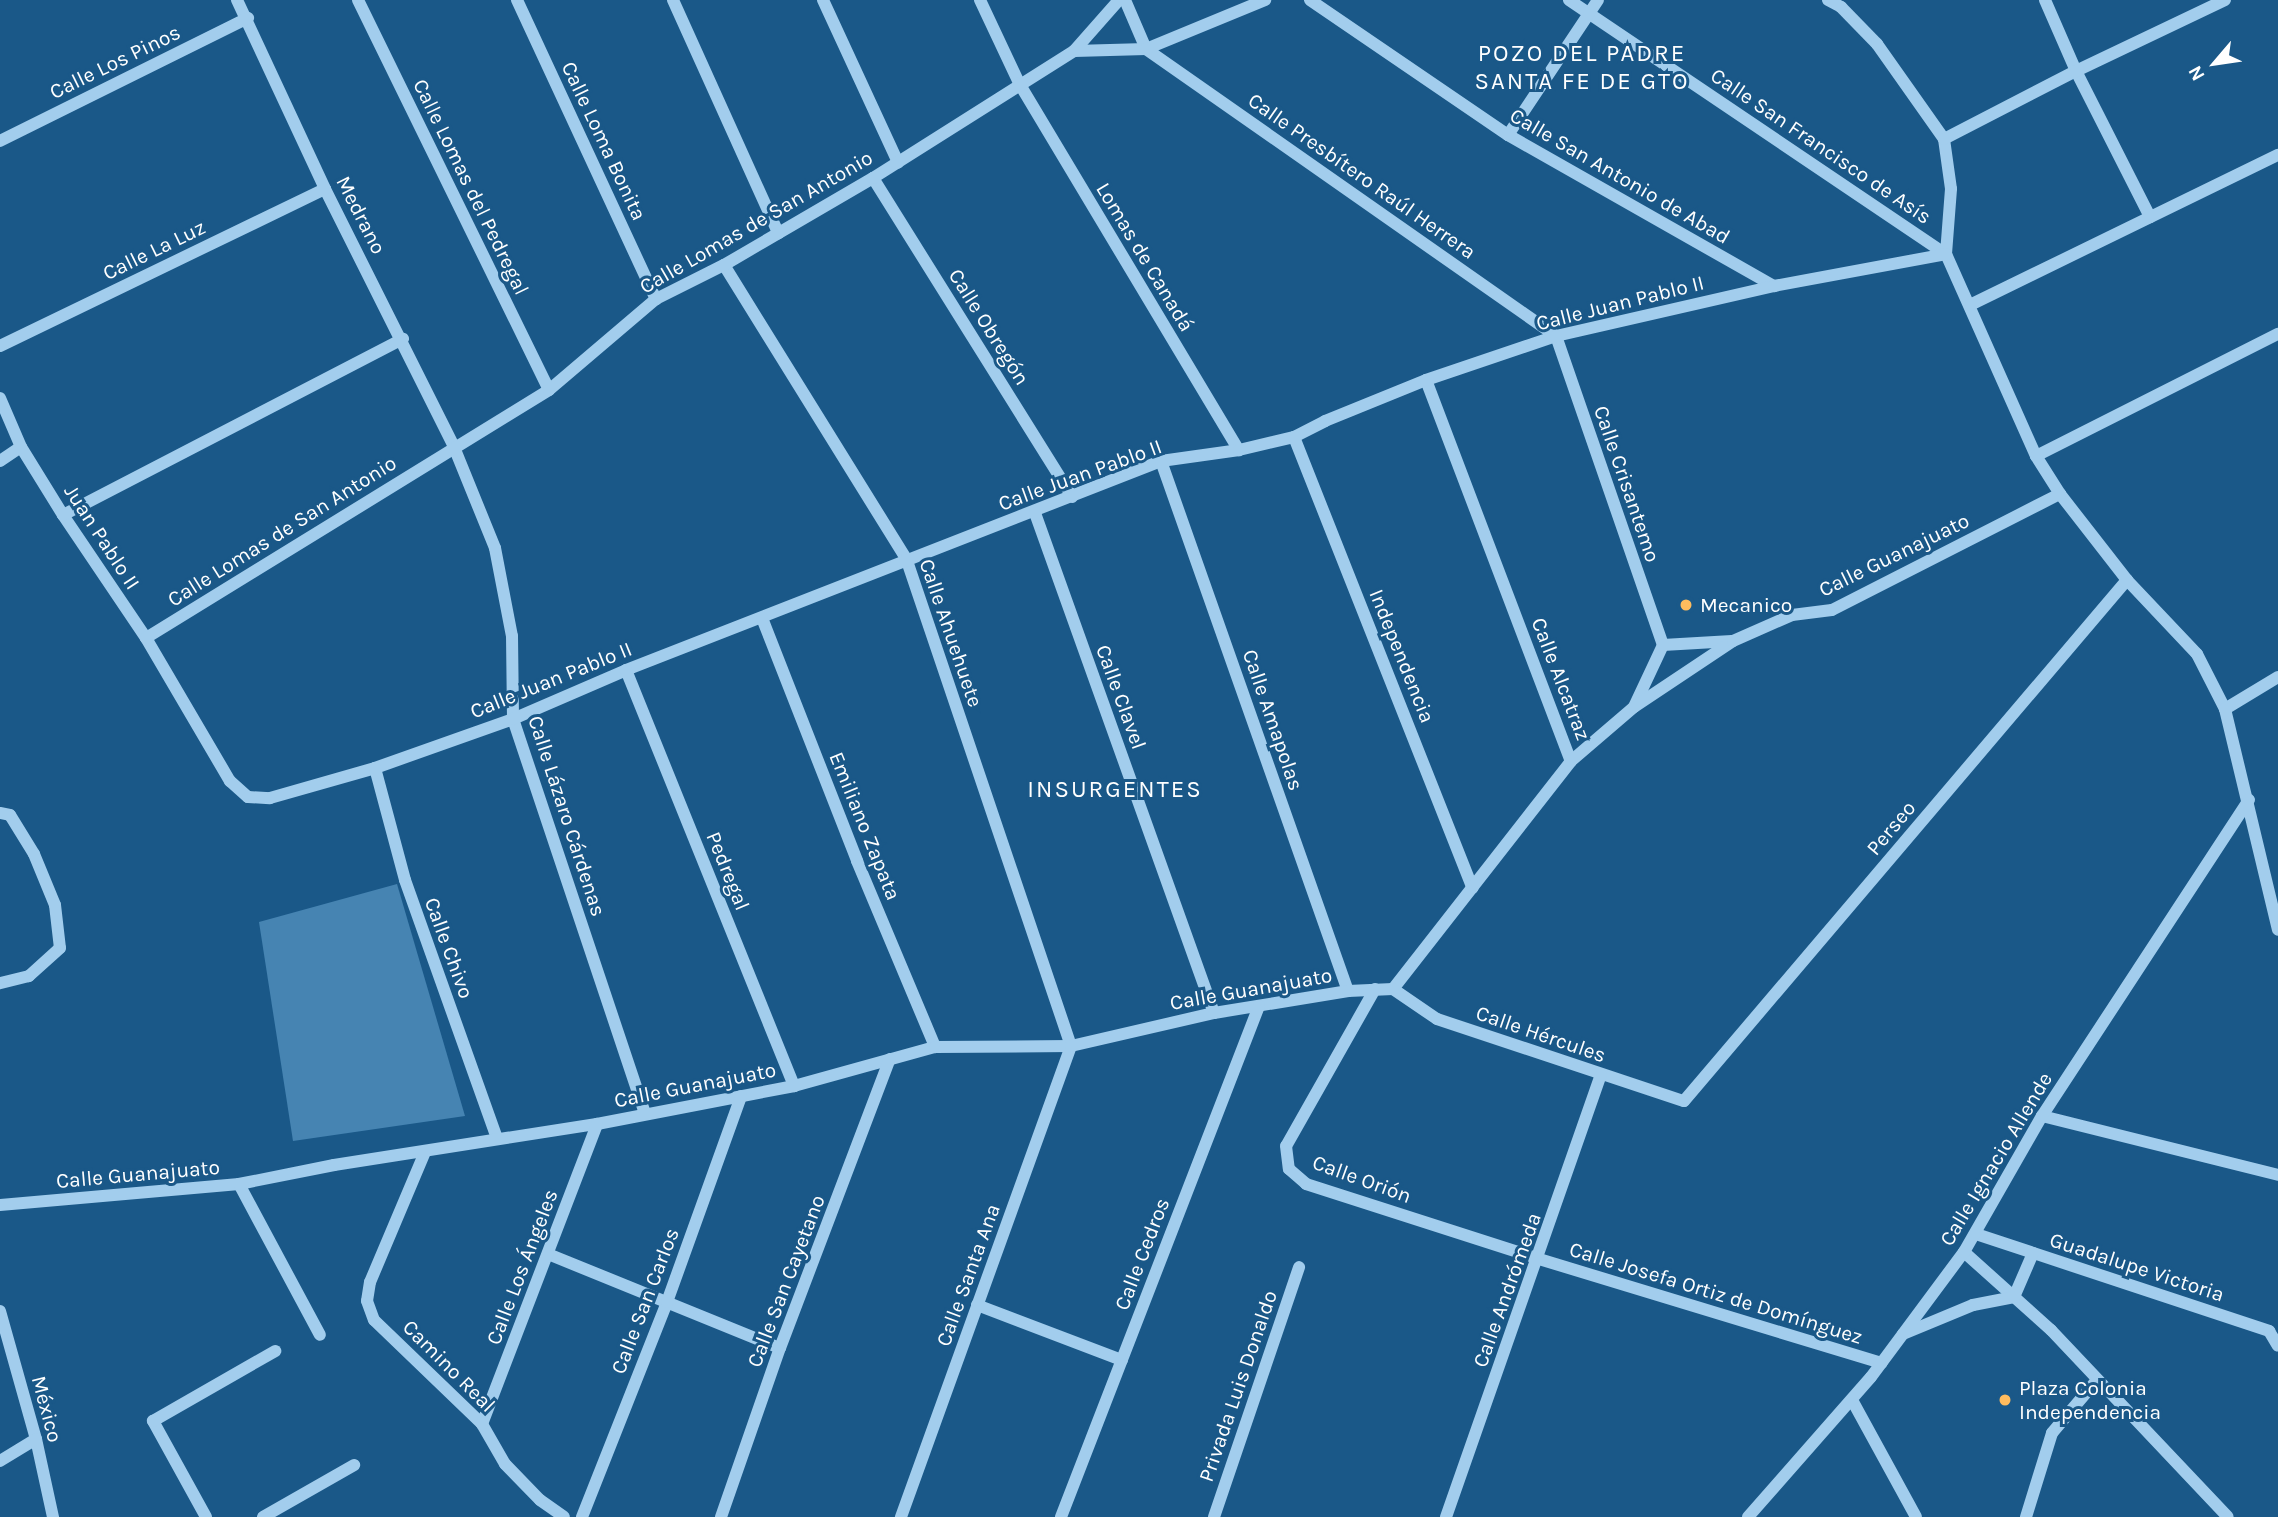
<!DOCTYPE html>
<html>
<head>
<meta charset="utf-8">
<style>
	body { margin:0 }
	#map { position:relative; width:2278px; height:1517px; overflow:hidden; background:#1a5888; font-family:Karla,sans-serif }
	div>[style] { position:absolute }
	.building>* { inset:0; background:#4684b2 }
	.minor>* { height:12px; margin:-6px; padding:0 6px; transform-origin:6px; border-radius:6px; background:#a2cded }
	.dots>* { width:19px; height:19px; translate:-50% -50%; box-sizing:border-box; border:4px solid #1a5888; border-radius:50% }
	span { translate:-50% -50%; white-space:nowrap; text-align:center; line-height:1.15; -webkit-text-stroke:6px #1a5888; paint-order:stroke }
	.street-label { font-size:21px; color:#fff }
	.poi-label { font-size:21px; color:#fff }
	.left { translate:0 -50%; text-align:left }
	.quarter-label { font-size:24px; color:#fff; letter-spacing:2px }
	.north { position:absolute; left:2180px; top:28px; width:70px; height:70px; -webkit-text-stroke:5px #1a5888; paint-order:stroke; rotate:241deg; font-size:19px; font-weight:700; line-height:28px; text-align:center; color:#fff }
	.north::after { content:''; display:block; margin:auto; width:24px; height:32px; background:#fff; clip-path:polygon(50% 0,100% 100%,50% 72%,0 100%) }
</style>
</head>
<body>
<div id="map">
	<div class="building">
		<div style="clip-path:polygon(397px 884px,465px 1116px,293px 1141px,259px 922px)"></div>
	</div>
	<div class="minor">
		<div style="left:237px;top:0;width:208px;rotate:65deg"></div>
		<div style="left:325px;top:189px;width:288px;rotate:63.4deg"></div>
		<div style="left:454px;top:447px;width:109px;rotate:67.9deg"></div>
		<div style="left:495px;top:548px;width:90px;rotate:79.1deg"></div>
		<div style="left:512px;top:636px;width:83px;rotate:89.3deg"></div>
		<div style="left:513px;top:719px;width:416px;rotate:71.5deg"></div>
		<div style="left:358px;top:0;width:434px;rotate:63.9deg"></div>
		<div style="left:517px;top:0;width:330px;rotate:65.1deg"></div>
		<div style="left:673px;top:0;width:256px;rotate:65.7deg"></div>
		<div style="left:823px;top:0;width:179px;rotate:65.2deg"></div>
		<div style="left:980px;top:0;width:92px;rotate:64.8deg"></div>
		<div style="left:1019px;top:83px;width:428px;rotate:59.1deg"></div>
		<div style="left:1125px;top:0;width:53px;rotate:66.8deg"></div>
		<div style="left:1146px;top:49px;width:500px;rotate:34.99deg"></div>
		<div style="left:1556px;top:336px;width:327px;rotate:70.9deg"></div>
		<div style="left:1663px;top:645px;width:68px;rotate:115.1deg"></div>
		<div style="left:1310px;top:0;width:240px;rotate:34.3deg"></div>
		<div style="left:1508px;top:135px;width:306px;rotate:29.6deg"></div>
		<div style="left:1569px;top:0;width:455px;rotate:34deg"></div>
		<div style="left:1828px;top:0;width:15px;rotate:28deg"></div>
		<div style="left:1841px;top:7px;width:52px;rotate:45.8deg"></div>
		<div style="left:1877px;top:44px;width:116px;rotate:54.8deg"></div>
		<div style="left:1944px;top:139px;width:50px;rotate:82deg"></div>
		<div style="left:1951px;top:189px;width:65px;rotate:94.4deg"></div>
		<div style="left:1946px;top:254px;width:221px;rotate:66deg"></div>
		<div style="left:2036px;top:456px;width:45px;rotate:57.7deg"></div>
		<div style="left:2060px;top:494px;width:109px;rotate:52.1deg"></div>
		<div style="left:2127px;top:580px;width:102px;rotate:46.6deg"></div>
		<div style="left:2197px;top:654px;width:62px;rotate:63deg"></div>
		<div style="left:2225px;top:709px;width:227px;rotate:76.5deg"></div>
		<div style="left:2045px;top:0;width:77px;rotate:66.4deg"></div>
		<div style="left:2076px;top:71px;width:164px;rotate:63.1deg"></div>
		<div style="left:1074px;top:51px;width:72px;rotate:-1.6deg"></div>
		<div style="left:1146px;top:49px;width:129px;rotate:-22.4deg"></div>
		<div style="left:1508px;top:135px;width:162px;rotate:-56.3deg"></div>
		<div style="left:1944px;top:139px;width:148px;rotate:-27.3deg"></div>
		<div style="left:2076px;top:71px;width:165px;rotate:-25.5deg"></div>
		<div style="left:0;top:141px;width:277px;rotate:-26.4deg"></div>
		<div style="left:873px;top:178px;width:376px;rotate:58deg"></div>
		<div style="left:724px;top:265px;width:345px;rotate:58.2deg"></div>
		<div style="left:906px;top:558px;width:515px;rotate:71.32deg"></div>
		<div style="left:1071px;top:1046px;width:501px;rotate:109.85deg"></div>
		<div style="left:1970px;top:305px;width:343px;rotate:-26deg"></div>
		<div style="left:0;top:346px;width:361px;rotate:-25.8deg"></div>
		<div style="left:1426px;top:380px;width:408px;rotate:69.2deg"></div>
		<div style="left:0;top:398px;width:53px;rotate:66.8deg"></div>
		<div style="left:21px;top:447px;width:80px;rotate:58.3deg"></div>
		<div style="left:63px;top:515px;width:148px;rotate:56deg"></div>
		<div style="left:146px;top:638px;width:166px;rotate:59.6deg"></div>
		<div style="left:230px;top:781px;width:24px;rotate:42deg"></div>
		<div style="left:248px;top:797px;width:22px;rotate:3deg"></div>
		<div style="left:270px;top:798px;width:109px;rotate:-15.9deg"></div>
		<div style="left:375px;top:768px;width:146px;rotate:-19.5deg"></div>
		<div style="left:513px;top:719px;width:123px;rotate:-23.4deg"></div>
		<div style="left:626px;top:670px;width:574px;rotate:-21.34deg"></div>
		<div style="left:1161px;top:461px;width:79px;rotate:-8deg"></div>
		<div style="left:1239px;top:450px;width:57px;rotate:-13.3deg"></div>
		<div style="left:1294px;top:437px;width:35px;rotate:-27deg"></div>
		<div style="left:1325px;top:421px;width:109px;rotate:-22.1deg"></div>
		<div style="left:1426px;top:380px;width:137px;rotate:-18.7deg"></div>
		<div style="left:1556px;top:336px;width:224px;rotate:-12.9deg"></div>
		<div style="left:1774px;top:286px;width:175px;rotate:-10.5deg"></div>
		<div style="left:1294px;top:437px;width:485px;rotate:68.4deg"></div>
		<div style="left:2036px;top:456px;width:271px;rotate:-26.8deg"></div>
		<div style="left:0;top:461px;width:25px;rotate:-34deg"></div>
		<div style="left:1161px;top:461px;width:562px;rotate:70.57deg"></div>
		<div style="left:1035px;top:513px;width:531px;rotate:70.3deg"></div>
		<div style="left:63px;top:515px;width:383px;rotate:-27.4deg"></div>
		<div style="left:762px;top:618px;width:261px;rotate:68.6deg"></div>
		<div style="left:857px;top:861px;width:202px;rotate:67.2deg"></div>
		<div style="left:146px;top:638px;width:473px;rotate:-31.6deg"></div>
		<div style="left:549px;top:390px;width:140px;rotate:-40.4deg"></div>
		<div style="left:656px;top:299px;width:76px;rotate:-26.6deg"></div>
		<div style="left:724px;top:265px;width:173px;rotate:-30.3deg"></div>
		<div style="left:873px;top:178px;width:238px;rotate:-32.3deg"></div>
		<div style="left:1074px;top:51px;width:68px;rotate:-48.6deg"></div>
		<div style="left:1663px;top:645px;width:69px;rotate:-3.3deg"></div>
		<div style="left:626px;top:670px;width:449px;rotate:68deg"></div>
		<div style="left:2225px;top:709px;width:62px;rotate:-31.1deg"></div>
		<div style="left:375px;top:768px;width:116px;rotate:75deg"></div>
		<div style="left:405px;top:880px;width:275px;rotate:70.4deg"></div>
		<div style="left:0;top:813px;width:10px;rotate:11deg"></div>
		<div style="left:10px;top:815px;width:46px;rotate:58.4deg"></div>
		<div style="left:34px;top:854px;width:55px;rotate:67.6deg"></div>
		<div style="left:55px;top:905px;width:43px;rotate:83.4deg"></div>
		<div style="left:60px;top:948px;width:42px;rotate:137.9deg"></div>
		<div style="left:29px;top:976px;width:30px;rotate:166deg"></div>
		<div style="left:1375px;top:989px;width:180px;rotate:119.5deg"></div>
		<div style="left:1286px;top:1146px;width:23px;rotate:83deg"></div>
		<div style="left:1289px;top:1169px;width:23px;rotate:41deg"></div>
		<div style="left:1306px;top:1184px;width:245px;rotate:17.8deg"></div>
		<div style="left:1539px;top:1259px;width:358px;rotate:16.9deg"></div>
		<div style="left:1393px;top:989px;width:53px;rotate:34.3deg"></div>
		<div style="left:1437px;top:1019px;width:260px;rotate:18.4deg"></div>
		<div style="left:1684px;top:1101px;width:684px;rotate:-49.63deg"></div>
		<div style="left:1393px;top:989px;width:289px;rotate:-52deg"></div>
		<div style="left:1571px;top:761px;width:83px;rotate:-40.6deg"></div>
		<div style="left:1634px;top:707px;width:119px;rotate:-33.7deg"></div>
		<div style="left:1733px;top:641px;width:64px;rotate:-23.8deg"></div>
		<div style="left:1792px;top:615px;width:40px;rotate:-7.1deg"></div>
		<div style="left:1832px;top:610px;width:256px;rotate:-27deg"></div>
		<div style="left:2042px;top:1116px;width:243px;rotate:14deg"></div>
		<div style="left:425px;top:1152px;width:141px;rotate:112.9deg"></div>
		<div style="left:370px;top:1282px;width:19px;rotate:99deg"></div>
		<div style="left:367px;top:1301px;width:20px;rotate:70deg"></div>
		<div style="left:374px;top:1320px;width:150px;rotate:43.9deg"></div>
		<div style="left:482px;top:1424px;width:46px;rotate:60.1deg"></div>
		<div style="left:505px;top:1464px;width:50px;rotate:45.8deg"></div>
		<div style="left:540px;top:1500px;width:29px;rotate:35deg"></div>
		<div style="left:239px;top:1184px;width:171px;rotate:61.8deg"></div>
		<div style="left:0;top:1205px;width:240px;rotate:-5deg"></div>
		<div style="left:239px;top:1184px;width:97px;rotate:-11.3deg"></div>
		<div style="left:334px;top:1165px;width:266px;rotate:-8.9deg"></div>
		<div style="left:597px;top:1124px;width:201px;rotate:-10.9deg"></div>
		<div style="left:794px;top:1086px;width:146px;rotate:-15.5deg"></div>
		<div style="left:935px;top:1047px;width:136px;rotate:-0.4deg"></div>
		<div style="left:1071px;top:1046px;width:147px;rotate:-13deg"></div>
		<div style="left:1214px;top:1013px;width:136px;rotate:-9.3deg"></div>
		<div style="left:1348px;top:991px;width:45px;rotate:-2.5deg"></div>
		<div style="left:1976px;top:1234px;width:309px;rotate:18.3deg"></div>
		<div style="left:2269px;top:1331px;width:17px;rotate:59deg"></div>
		<div style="left:1964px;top:1252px;width:117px;rotate:41.9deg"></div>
		<div style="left:2051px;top:1330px;width:257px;rotate:46.6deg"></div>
		<div style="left:548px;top:1254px;width:250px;rotate:22.1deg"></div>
		<div style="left:977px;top:1305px;width:155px;rotate:20.8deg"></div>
		<div style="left:0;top:1311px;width:133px;rotate:74.3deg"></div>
		<div style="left:36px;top:1439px;width:80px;rotate:77.7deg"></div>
		<div style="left:1903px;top:1334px;width:76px;rotate:-22.5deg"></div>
		<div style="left:1973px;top:1305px;width:42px;rotate:-11deg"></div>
		<div style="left:2014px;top:1297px;width:48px;rotate:-66.6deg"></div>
		<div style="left:1852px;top:1400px;width:133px;rotate:61.3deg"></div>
		<div style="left:482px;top:1424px;width:321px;rotate:-69deg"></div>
		<div style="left:0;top:1461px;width:42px;rotate:-31.4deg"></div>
		<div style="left:206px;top:1517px;width:110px;rotate:-118.9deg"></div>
		<div style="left:153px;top:1421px;width:141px;rotate:-29.8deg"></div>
		<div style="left:263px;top:1517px;width:105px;rotate:-29.7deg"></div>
		<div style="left:582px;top:1517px;width:231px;rotate:-68.4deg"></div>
		<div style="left:667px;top:1302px;width:219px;rotate:-70.2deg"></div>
		<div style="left:721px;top:1517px;width:179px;rotate:-70.8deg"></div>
		<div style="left:780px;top:1348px;width:309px;rotate:-69.2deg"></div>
		<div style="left:1061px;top:1517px;width:548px;rotate:-68.82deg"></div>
		<div style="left:1214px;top:1517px;width:264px;rotate:-71.2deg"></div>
		<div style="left:1446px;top:1517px;width:468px;rotate:-70.7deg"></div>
		<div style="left:1748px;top:1517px;width:186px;rotate:-48.7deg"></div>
		<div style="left:1871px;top:1377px;width:156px;rotate:-53.4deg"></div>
		<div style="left:1964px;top:1252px;width:157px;rotate:-60.2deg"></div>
		<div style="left:2042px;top:1116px;width:378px;rotate:-56.8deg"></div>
		<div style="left:2026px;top:1517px;width:88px;rotate:-72.8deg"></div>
		<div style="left:2052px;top:1433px;width:70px;rotate:-49.7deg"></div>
	</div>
	<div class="dots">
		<div style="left:1686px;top:605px;background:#ffbc5e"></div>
		<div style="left:2005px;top:1400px;background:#ffbc5e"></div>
	</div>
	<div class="street-label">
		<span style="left:115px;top:62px;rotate:-26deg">Calle Los Pinos</span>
		<span style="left:604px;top:141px;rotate:65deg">Calle Loma Bonita</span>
		<span style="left:1821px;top:146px;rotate:34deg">Calle San Francisco de Asís</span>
		<span style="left:1362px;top:176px;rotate:35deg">Calle Presbítero Raúl Herrera</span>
		<span style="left:1620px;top:176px;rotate:30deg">Calle San Antonio de Abad</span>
		<span style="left:471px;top:187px;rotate:64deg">Calle Lomas del Pedregal</span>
		<span style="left:361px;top:215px;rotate:63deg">Medrano</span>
		<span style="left:756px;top:222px;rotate:-30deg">Calle Lomas de San Antonio</span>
		<span style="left:154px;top:250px;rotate:-26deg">Calle La Luz</span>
		<span style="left:1145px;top:257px;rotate:59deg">Lomas de Canadá</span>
		<span style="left:1620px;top:303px;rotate:-14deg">Calle Juan Pablo II</span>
		<span style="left:989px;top:327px;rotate:58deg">Calle Obregón</span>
		<span style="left:1080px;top:475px;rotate:-20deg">Calle Juan Pablo II</span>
		<span style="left:1627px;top:484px;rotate:71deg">Calle Crisantemo</span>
		<span style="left:282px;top:531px;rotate:-32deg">Calle Lomas de San Antonio</span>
		<span style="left:102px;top:537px;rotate:57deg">Juan Pablo II</span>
		<span style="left:1894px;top:555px;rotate:-26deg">Calle Guanajuato</span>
		<span style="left:951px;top:633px;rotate:71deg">Calle Ahuehuete</span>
		<span style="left:1402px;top:656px;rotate:68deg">Independencia</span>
		<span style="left:1561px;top:679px;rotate:69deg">Calle Alcatraz</span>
		<span style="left:551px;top:680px;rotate:-22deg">Calle Juan Pablo II</span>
		<span style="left:1121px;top:697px;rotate:70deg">Calle Clavel</span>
		<span style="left:1273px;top:720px;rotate:71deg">Calle Amapolas</span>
		<span style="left:567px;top:816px;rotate:72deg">Calle Lázaro Cárdenas</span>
		<span style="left:865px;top:826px;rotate:68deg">Emiliano Zapata</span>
		<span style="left:1891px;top:828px;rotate:-50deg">Perseo</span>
		<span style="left:728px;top:871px;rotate:68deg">Pedregal</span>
		<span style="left:449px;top:948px;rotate:70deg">Calle Chivo</span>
		<span style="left:1251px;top:989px;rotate:-10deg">Calle Guanajuato</span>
		<span style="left:1541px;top:1034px;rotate:19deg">Calle Hércules</span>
		<span style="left:695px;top:1085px;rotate:-11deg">Calle Guanajuato</span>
		<span style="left:1996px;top:1159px;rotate:-59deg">Calle Ignacio Allende</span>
		<span style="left:138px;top:1174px;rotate:-5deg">Calle Guanajuato</span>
		<span style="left:1362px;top:1179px;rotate:20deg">Calle Orión</span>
		<span style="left:1142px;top:1254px;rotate:-69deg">Calle Cedros</span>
		<span style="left:522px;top:1267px;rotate:-69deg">Calle Los Ángeles</span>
		<span style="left:2137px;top:1267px;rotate:18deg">Guadalupe Victoria</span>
		<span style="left:968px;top:1275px;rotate:-70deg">Calle Santa Ana</span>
		<span style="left:786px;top:1281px;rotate:-69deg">Calle San Cayetano</span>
		<span style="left:1507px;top:1290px;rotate:-70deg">Calle Andrómeda</span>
		<span style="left:1716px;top:1293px;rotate:17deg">Calle Josefa Ortiz de Domínguez</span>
		<span style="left:645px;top:1301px;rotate:-69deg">Calle San Carlos</span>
		<span style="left:449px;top:1366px;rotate:45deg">Camino Real</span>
		<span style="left:1238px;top:1386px;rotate:-71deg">Privada Luis Donaldo</span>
		<span style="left:47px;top:1409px;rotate:75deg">México</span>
	</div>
	<div class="poi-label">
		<span class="left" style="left:1700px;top:605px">Mecanico</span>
		<span class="left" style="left:2019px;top:1400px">Plaza Colonia<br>Independencia</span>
	</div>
	<div class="quarter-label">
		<span style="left:1582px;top:68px">POZO DEL PADRE<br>SANTA FE DE GTO</span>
		<span style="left:1115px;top:790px">INSURGENTES</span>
	</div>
	<div class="north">N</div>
</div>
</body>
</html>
